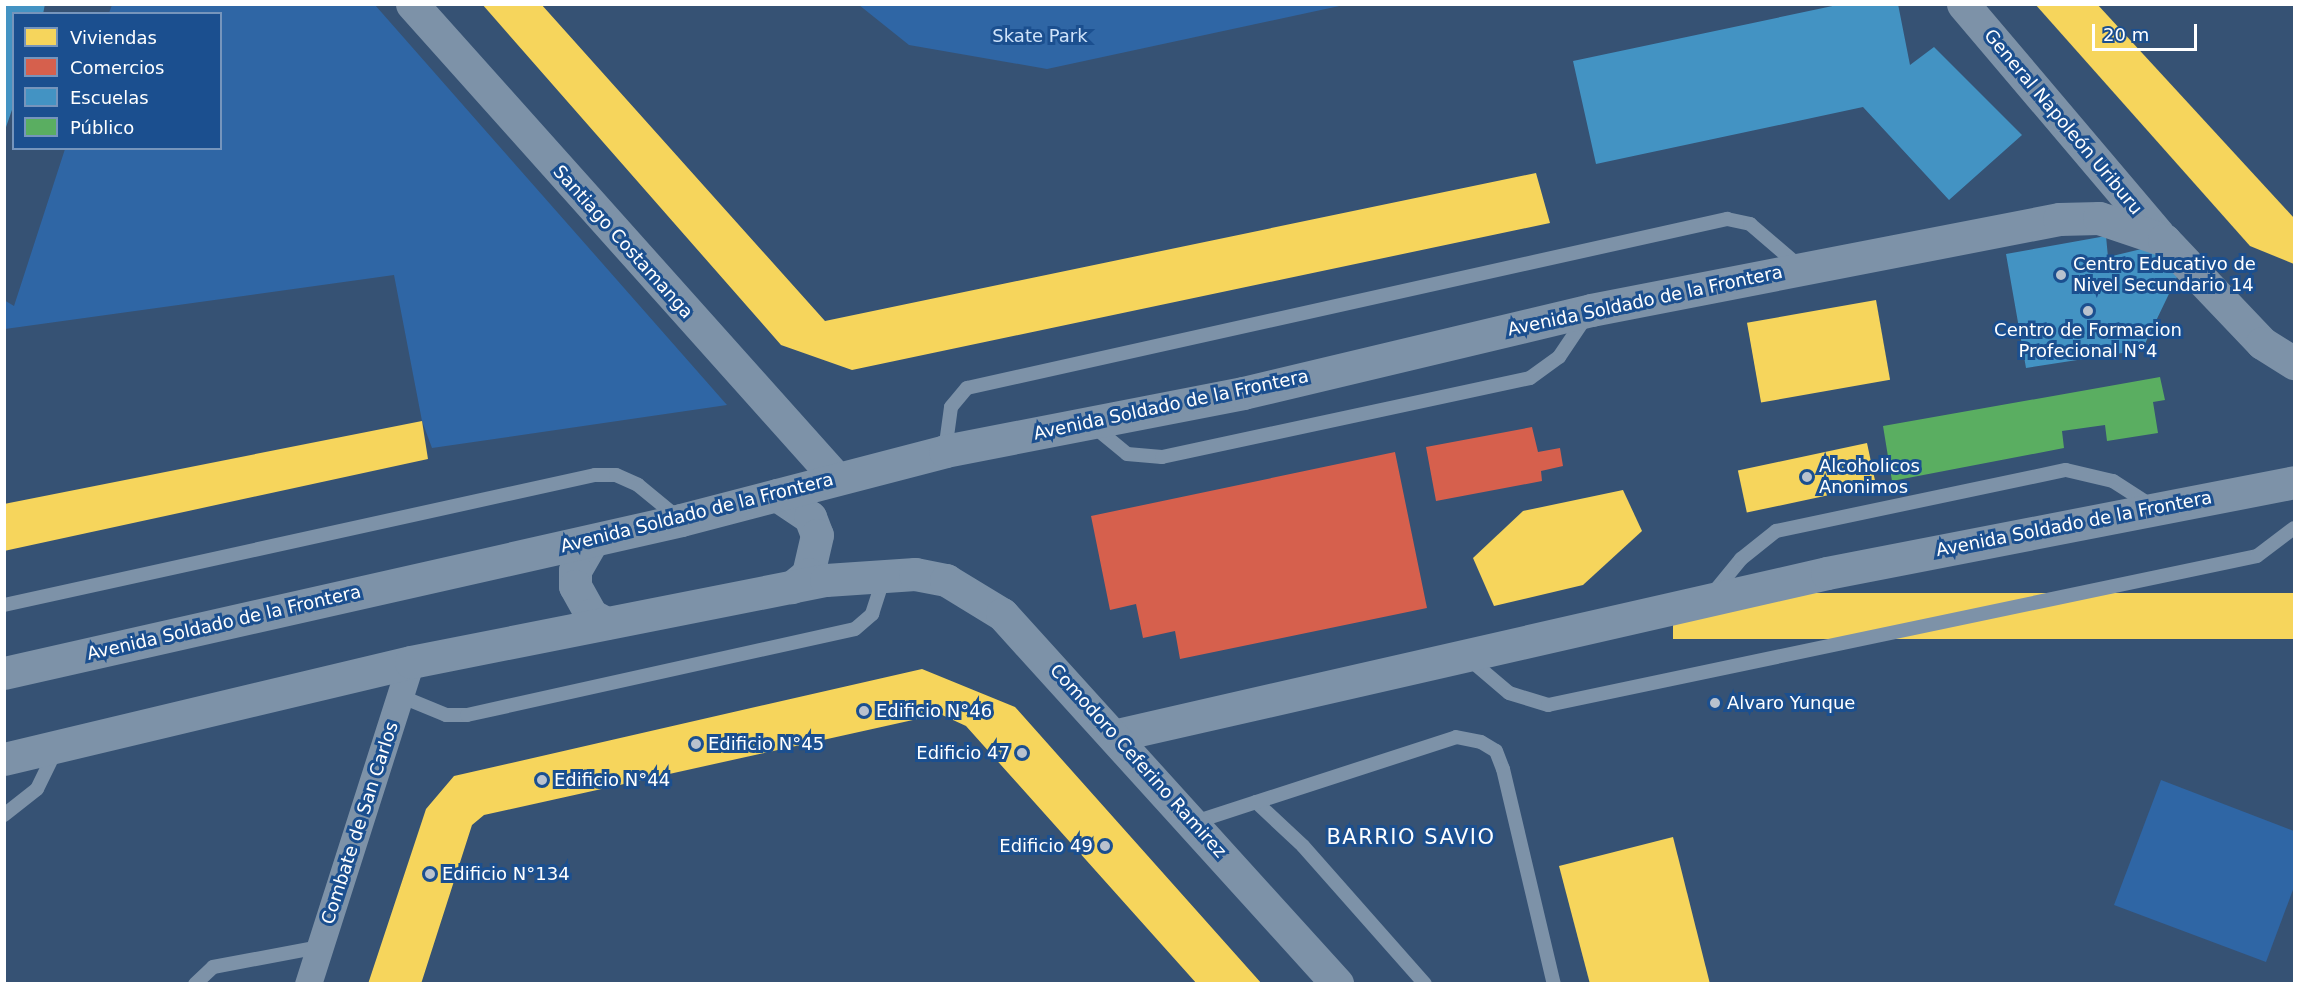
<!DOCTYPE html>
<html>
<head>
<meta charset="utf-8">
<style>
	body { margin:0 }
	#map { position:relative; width:2299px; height:988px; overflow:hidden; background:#365274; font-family:"DejaVu Sans",sans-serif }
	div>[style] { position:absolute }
	.green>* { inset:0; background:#2f66a5 }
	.homes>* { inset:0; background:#f6d55c; transform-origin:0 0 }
	.shops>* { inset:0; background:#d6604d }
	.schools>* { inset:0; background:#4393c3 }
	.public>* { inset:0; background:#5aae61 }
	.service>* { height:14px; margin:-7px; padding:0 7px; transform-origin:7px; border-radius:7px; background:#7d92a8 }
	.minor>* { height:27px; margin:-13.5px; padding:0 13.5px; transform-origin:13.5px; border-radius:13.5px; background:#7d92a8 }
	.tertiary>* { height:33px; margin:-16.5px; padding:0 16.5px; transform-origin:16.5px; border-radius:16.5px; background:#7d92a8 }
	.dots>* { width:16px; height:16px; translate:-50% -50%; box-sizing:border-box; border:3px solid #1b4f8f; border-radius:50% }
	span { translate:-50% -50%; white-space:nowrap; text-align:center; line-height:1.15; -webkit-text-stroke:6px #1b4f8f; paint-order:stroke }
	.park-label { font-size:18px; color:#cfe3fa }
	.street-label { font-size:18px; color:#fff }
	.poi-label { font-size:18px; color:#fff }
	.left { translate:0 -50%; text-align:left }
	.right { translate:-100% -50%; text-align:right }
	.quarter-label { font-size:21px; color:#fff; letter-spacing:1.5px }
	.frame { position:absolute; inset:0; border:6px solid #fff; pointer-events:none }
	.legend { position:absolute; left:12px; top:12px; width:210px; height:138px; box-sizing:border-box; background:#1b4f8f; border:2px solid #7695bc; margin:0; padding:8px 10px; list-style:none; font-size:18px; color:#fff }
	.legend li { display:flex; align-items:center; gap:12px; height:30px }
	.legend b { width:30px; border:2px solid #7695bc }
	.scale { position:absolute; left:2092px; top:24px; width:105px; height:27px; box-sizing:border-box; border:3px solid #fff; border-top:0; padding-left:8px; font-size:18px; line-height:21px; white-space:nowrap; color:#fff; -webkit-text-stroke:4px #1b4f8f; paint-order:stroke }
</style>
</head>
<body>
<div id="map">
	<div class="green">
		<div style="clip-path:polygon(112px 5px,375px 5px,727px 405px,432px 448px,422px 421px,394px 275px,5px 329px,4px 300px,14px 306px,65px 149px,220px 148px,220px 14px,109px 13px)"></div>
		<div style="clip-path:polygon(859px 5px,859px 4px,1344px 5px,1047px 69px,909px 45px)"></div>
		<div style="clip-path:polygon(2161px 780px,2294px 831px,2294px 887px,2266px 962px,2114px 905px)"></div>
	</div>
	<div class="homes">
		<div style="clip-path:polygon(482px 4px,541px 4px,825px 321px,1536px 173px,1550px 223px,852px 370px,781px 345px)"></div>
		<div style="clip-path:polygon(2035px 4px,2097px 4px,2294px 218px,2294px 264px,2250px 246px)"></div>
		<div style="left:1876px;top:300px;width:81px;height:131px;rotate:80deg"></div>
		<div style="clip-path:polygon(422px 421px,428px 459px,4px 551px,4px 504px)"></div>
		<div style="left:1867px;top:443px;width:43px;height:132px;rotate:78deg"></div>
		<div style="clip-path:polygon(1623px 490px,1642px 531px,1583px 585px,1494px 606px,1473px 558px,1523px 511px)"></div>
		<div style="left:2294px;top:593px;width:46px;height:621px;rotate:90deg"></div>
		<div style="clip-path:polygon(922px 669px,1015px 707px,1262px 984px,1197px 984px,966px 726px,940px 714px,484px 815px,472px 825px,421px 984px,368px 984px,426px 809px,454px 776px)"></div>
		<div style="clip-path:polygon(1673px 837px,1710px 984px,1590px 984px,1559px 866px)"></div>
	</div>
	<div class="shops">
		<div style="clip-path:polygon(1532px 427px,1538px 452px,1560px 448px,1563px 466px,1541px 471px,1542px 481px,1436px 501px,1426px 447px)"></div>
		<div style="clip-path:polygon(1395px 452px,1427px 608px,1180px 659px,1175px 631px,1143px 638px,1136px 604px,1110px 610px,1091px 516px)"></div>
	</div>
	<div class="schools">
		<div style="clip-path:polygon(4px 4px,45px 4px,43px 14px,14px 14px,14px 104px,5px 130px)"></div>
		<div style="clip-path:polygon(1842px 4px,1898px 4px,1910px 65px,1934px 47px,2022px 135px,1949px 200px,1863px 107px,1596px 164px,1573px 61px)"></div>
		<div style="clip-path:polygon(2106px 236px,2108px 257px,2154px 246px,2179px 273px,2142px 350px,2026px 368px,2006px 254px)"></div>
	</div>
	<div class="public">
		<div style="clip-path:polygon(2160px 377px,2165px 400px,2153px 402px,2158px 433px,2107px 441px,2105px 425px,2062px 431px,2064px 448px,1892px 481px,1883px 426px)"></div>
	</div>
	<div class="service">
		<div style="left:1092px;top:425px;width:45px;rotate:39.6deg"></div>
		<div style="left:1127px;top:454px;width:35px;rotate:5deg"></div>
		<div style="left:1162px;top:457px;width:376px;rotate:-12.1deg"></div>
		<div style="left:1530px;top:378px;width:36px;rotate:-36deg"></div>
		<div style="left:1559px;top:357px;width:48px;rotate:-56deg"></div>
		<div style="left:945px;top:451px;width:44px;rotate:-82.2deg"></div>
		<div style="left:951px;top:407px;width:25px;rotate:-50deg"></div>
		<div style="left:967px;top:388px;width:779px;rotate:-12.54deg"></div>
		<div style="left:1727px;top:219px;width:24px;rotate:12deg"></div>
		<div style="left:1750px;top:224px;width:65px;rotate:40.6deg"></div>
		<div style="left:1714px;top:592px;width:43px;rotate:-50.7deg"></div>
		<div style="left:1741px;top:559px;width:45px;rotate:-38.7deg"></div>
		<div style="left:1776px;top:531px;width:296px;rotate:-11.9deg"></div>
		<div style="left:2066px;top:470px;width:48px;rotate:13.2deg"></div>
		<div style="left:2113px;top:481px;width:46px;rotate:32.7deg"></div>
		<div style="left:4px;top:605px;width:605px;rotate:-12.41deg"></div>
		<div style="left:595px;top:475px;width:21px"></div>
		<div style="left:616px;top:475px;width:24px;rotate:24deg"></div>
		<div style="left:638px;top:485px;width:50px;rotate:39.4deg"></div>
		<div style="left:1469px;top:659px;width:52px;rotate:40.4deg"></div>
		<div style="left:1509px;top:693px;width:41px;rotate:17.1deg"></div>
		<div style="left:1548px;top:705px;width:724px;rotate:-11.87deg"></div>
		<div style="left:2257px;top:556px;width:46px;rotate:-37.1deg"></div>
		<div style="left:400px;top:696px;width:50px;rotate:22.4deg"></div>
		<div style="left:446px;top:715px;width:21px"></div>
		<div style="left:467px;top:715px;width:397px;rotate:-12.5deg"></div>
		<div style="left:855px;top:629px;width:23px;rotate:-41deg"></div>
		<div style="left:872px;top:614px;width:40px;rotate:-72deg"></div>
		<div style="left:1256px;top:802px;width:64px;rotate:43.1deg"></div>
		<div style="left:1303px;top:846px;width:184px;rotate:48.5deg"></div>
		<div style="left:4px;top:815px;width:42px;rotate:-38.2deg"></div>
		<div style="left:37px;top:789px;width:43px;rotate:-64deg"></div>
		<div style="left:1195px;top:822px;width:274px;rotate:-18deg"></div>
		<div style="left:1456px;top:737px;width:25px;rotate:11deg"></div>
		<div style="left:1481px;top:742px;width:17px;rotate:31deg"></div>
		<div style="left:1496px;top:751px;width:19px;rotate:69deg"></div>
		<div style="left:1503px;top:769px;width:221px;rotate:76.7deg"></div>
		<div style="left:195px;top:984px;width:25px;rotate:-43deg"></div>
		<div style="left:213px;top:967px;width:109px;rotate:-10.6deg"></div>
	</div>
	<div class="minor">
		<div style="left:308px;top:984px;width:338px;rotate:-72.3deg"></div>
	</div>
	<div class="tertiary">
		<div style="left:412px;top:4px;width:636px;rotate:48.19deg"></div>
		<div style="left:1963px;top:4px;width:302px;rotate:49.7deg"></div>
		<div style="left:777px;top:495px;width:40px;rotate:34deg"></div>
		<div style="left:810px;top:517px;width:19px;rotate:69deg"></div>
		<div style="left:817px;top:535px;width:40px;rotate:103deg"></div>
		<div style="left:808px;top:574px;width:21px;rotate:141deg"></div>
		<div style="left:592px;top:541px;width:34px;rotate:120deg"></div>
		<div style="left:575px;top:570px;width:16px;rotate:90deg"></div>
		<div style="left:575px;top:586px;width:33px;rotate:61deg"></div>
		<div style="left:591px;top:615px;width:17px;rotate:28deg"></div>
		<div style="left:4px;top:673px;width:694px;rotate:-12.73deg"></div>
		<div style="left:681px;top:520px;width:273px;rotate:-14.6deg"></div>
		<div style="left:945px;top:451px;width:304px;rotate:-11deg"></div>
		<div style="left:1243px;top:393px;width:358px;rotate:-13.4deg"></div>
		<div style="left:1591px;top:310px;width:477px;rotate:-11deg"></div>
		<div style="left:2059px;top:219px;width:40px;rotate:-1.4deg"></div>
		<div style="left:2099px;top:218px;width:69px;rotate:18.7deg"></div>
		<div style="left:2164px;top:240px;width:142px;rotate:46.4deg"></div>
		<div style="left:2262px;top:343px;width:38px;rotate:32deg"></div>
		<div style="left:1117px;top:735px;width:728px;rotate:-12.85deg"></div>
		<div style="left:1827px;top:573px;width:476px;rotate:-11deg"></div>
		<div style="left:4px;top:759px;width:418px;rotate:-13.4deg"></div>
		<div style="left:411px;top:662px;width:423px;rotate:-11.2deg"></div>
		<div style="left:826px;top:580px;width:89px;rotate:-3.9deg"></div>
		<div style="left:915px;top:574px;width:32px;rotate:11deg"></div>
		<div style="left:946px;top:580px;width:66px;rotate:31.3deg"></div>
		<div style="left:1002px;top:614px;width:499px;rotate:47.8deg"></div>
	</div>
	<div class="dots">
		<div style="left:2061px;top:275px;background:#b9c2ce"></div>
		<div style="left:2088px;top:311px;background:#b9c2ce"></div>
		<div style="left:1807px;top:477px;background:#b9c2ce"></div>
		<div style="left:1715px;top:703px;background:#b9c2ce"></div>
		<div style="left:864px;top:711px;background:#b9c2ce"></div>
		<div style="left:696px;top:744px;background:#b9c2ce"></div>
		<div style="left:1022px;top:753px;background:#b9c2ce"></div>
		<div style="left:542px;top:780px;background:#b9c2ce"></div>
		<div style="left:1105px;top:846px;background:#b9c2ce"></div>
		<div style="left:430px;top:874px;background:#b9c2ce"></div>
	</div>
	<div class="park-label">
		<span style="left:1040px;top:36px">Skate Park</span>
	</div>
	<div class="street-label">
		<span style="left:2063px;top:122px;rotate:50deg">General Napoleón Uriburu</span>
		<span style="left:623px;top:242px;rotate:48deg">Santiago Costamanga</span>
		<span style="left:1645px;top:301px;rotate:-12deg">Avenida Soldado de la Frontera</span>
		<span style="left:1171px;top:405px;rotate:-12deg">Avenida Soldado de la Frontera</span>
		<span style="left:697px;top:513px;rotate:-14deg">Avenida Soldado de la Frontera</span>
		<span style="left:2074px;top:524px;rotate:-11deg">Avenida Soldado de la Frontera</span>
		<span style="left:224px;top:623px;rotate:-13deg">Avenida Soldado de la Frontera</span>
		<span style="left:1138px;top:761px;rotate:48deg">Comodoro Ceferino Ramirez</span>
		<span style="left:360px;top:823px;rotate:-72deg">Combate de San Carlos</span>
	</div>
	<div class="poi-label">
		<span class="left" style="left:2073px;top:275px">Centro Educativo de<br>Nivel Secundario 14</span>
		<span style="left:2088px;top:341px">Centro de Formacion<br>Profecional N°4</span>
		<span class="left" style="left:1819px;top:477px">Alcoholicos<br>Anonimos</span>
		<span class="left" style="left:1727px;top:703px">Alvaro Yunque</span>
		<span class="left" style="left:876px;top:711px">Edificio N°46</span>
		<span class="left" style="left:708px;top:744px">Edificio N°45</span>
		<span class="right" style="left:1010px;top:753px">Edificio 47</span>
		<span class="left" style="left:554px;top:780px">Edificio N°44</span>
		<span class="right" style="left:1093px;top:846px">Edificio 49</span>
		<span class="left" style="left:442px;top:874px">Edificio N°134</span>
	</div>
	<div class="quarter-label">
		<span style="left:1411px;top:837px">BARRIO SAVIO</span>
	</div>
	<div class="frame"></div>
	<ul class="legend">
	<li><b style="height:16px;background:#f6d55c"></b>Viviendas</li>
	<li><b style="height:16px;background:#d6604d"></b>Comercios</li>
	<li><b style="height:16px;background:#4393c3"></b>Escuelas</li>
	<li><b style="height:16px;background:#5aae61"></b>Público</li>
	</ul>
	<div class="scale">20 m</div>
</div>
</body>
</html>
